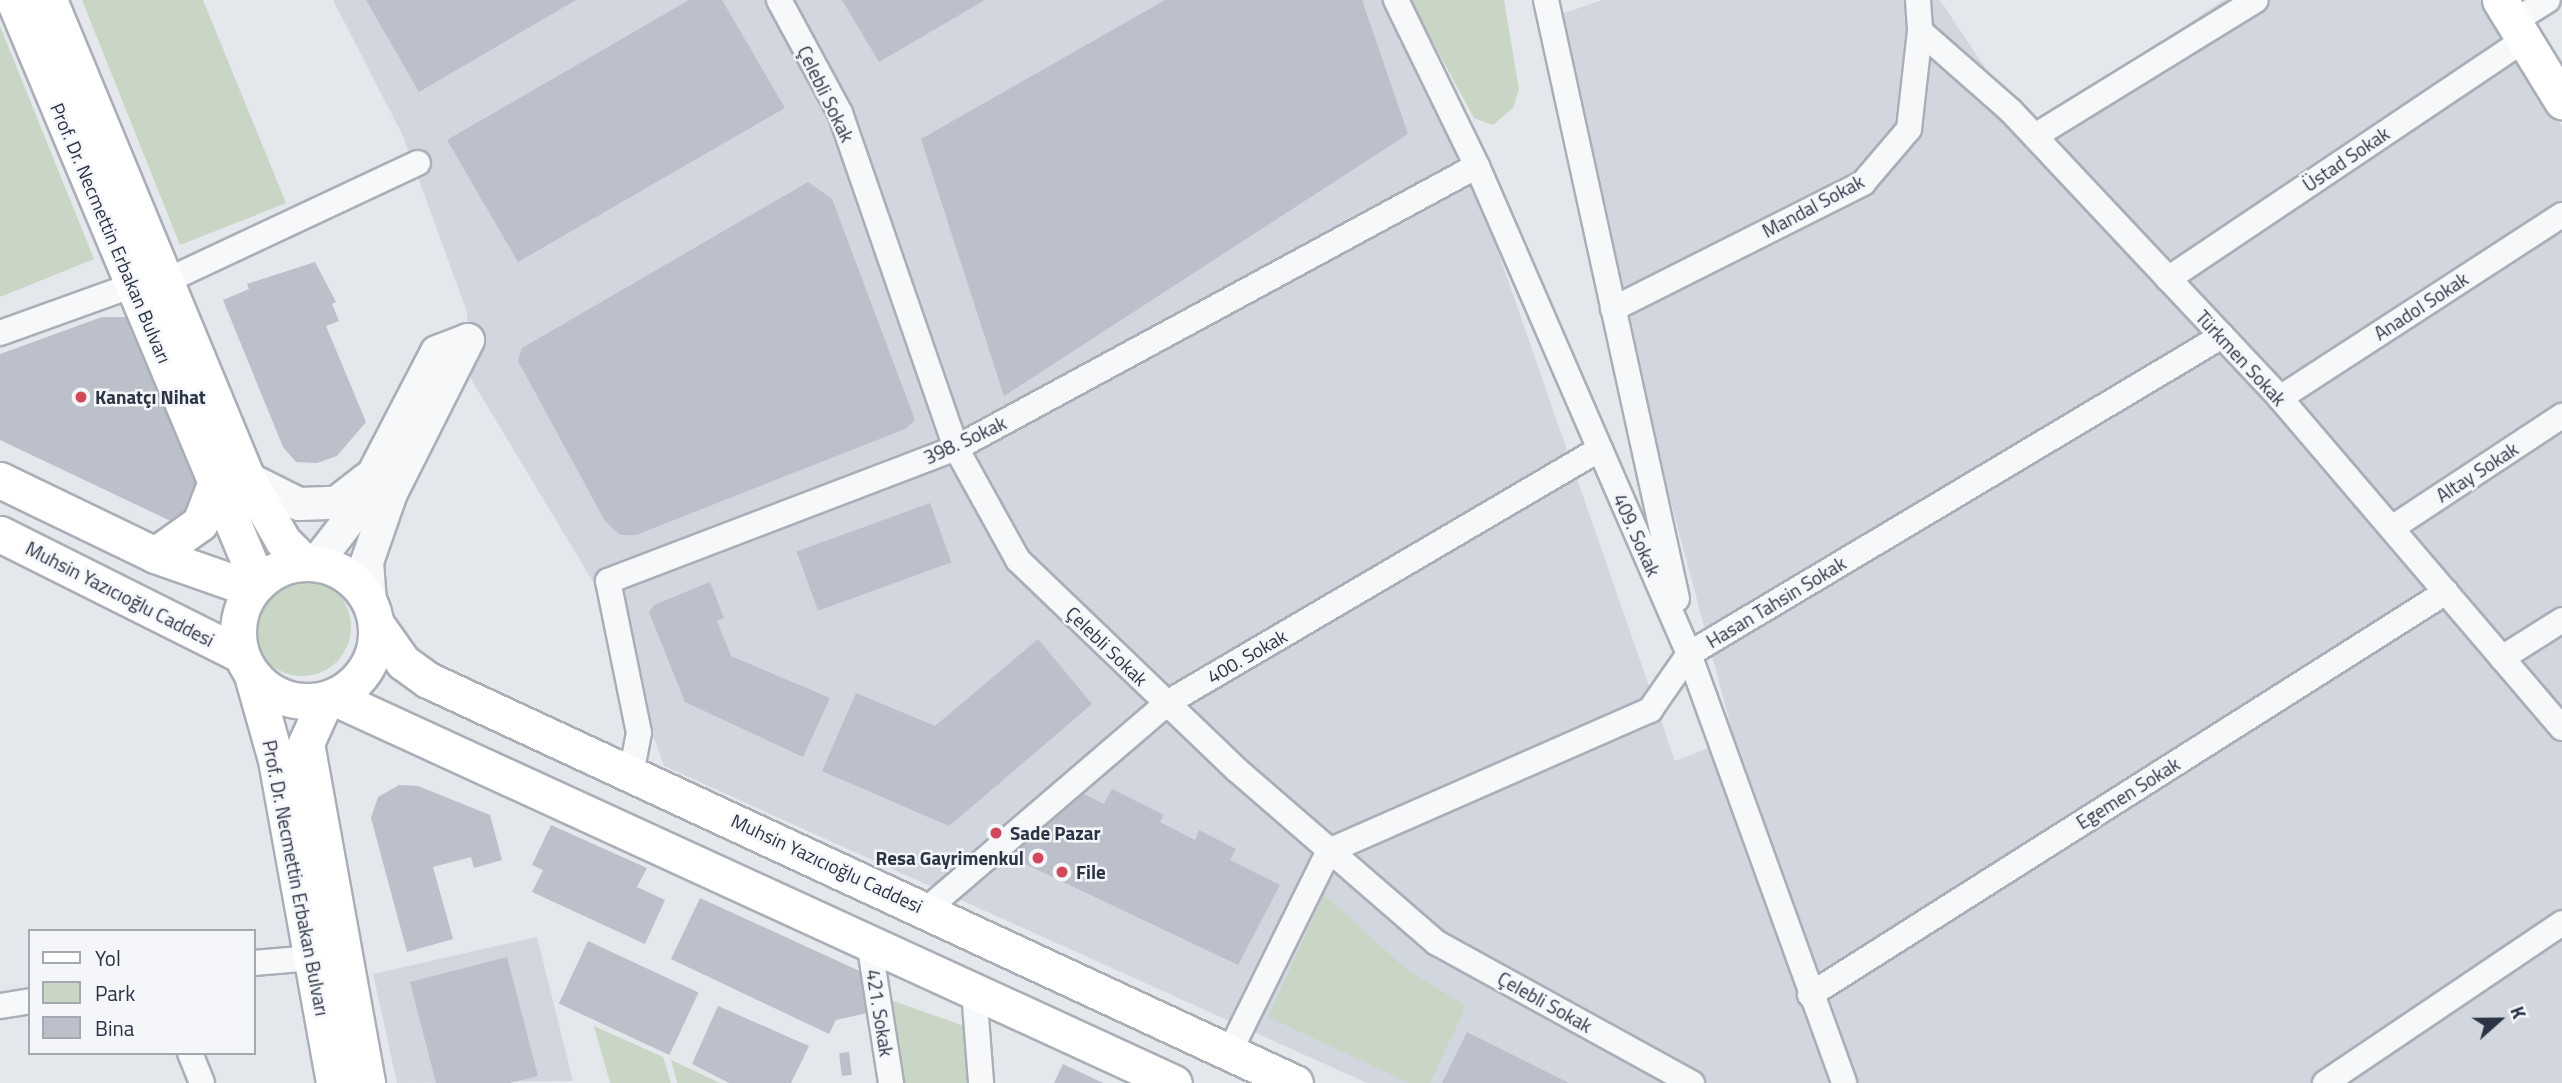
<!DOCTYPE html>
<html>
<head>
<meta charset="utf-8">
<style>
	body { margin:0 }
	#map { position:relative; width:2562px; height:1083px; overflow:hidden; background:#e4e7ec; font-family:"Titillium Web",sans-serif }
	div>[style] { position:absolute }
	.built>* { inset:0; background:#d2d6de }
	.green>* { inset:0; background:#c9d6c5 }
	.round { border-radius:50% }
	.building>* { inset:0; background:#bbc0ca; transform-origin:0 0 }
	.roads { filter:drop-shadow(2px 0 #a9aeb7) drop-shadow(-2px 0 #a9aeb7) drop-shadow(0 2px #a9aeb7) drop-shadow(0 -2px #a9aeb7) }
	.minor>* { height:24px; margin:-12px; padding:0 12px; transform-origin:12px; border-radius:12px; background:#f7f8fa }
	.tertiary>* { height:32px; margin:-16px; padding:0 16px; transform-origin:16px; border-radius:16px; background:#f7f8fa }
	.secondary>* { height:35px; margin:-17.5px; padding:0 17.5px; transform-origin:17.5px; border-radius:17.5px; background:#fff }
	.secondary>.ring { margin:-17.5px; padding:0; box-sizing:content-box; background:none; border:35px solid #fff; border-radius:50% }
	.dots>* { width:19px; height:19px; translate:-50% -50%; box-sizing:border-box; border:4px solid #f4f6f9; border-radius:50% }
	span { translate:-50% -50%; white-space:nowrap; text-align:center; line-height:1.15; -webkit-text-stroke:5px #f4f6f9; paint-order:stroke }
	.street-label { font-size:19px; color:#2b3445 }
	.poi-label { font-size:19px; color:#2b3445; font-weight:700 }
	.left { translate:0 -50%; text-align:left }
	.right { translate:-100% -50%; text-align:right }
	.legend { position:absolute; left:28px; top:929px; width:228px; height:126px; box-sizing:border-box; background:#f4f6f9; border:2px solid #a4a8b1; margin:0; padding:9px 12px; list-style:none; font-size:21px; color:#2b3445 }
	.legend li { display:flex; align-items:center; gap:14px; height:35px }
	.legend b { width:35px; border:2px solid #a4a8b1 }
	.north { position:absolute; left:2464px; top:985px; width:70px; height:70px; -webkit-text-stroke:5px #f4f6f9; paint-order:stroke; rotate:69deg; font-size:19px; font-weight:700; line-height:28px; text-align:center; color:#2b3445 }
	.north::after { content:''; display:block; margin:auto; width:24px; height:32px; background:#2b3445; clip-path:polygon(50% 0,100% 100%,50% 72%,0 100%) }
</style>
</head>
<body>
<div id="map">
	<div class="built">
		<div style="clip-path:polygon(333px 0,1397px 0,1468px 165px,1675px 761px,1734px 738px,1542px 21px,1602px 0,1940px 0,2027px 131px,2224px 0,2485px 0,2562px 126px,2562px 1083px,1367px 1083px,664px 766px,604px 600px,471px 379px,467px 312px,403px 136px)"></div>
		<div style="clip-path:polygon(537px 937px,573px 1081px,397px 1083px,373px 974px)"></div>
	</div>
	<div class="green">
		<div style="clip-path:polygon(82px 0,203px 0,286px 203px,180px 245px)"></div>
		<div style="clip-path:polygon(1410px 0,1504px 0,1519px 89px,1513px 108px,1493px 125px,1474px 118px)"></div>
		<div style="clip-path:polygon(0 26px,94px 259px,0 297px)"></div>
		<div class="round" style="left:253px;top:578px;width:98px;height:98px"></div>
		<div style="clip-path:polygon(1324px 894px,1406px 969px,1466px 1006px,1430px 1083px,1409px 1083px,1268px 1017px)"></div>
		<div style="clip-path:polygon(888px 999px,967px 1027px,970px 1083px,901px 1083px)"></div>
		<div style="clip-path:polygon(594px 1026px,663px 1057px,671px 1083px,610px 1083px)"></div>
		<div style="clip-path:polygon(671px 1060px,720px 1083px,677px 1083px)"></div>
	</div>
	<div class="building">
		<div style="clip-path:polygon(366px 0,576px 0,419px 92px)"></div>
		<div style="clip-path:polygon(689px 0,722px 0,785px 108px,518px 262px,447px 140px)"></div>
		<div style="clip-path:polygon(842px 0,985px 0,879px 62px)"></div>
		<div style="clip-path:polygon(1165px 0,1362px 0,1408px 134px,1004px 396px,921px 139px)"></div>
		<div style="clip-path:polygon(808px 182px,832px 199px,915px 420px,905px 429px,636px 535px,620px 535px,605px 521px,518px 361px,522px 348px)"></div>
		<div style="clip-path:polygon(315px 262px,336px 302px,332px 304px,339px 321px,326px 326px,366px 422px,337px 456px,317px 463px,296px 462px,283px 447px,223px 300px,249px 289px,247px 284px)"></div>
		<div style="clip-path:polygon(102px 317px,128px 317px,195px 477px,194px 503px,177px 524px,0 440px,0 354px)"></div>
		<div style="left:930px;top:503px;width:63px;height:142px;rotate:70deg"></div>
		<div style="clip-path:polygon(710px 582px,724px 618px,717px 621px,731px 656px,830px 698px,803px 757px,685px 702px,649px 612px,654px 605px)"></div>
		<div style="clip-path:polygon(1038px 639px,1092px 704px,949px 826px,822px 771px,856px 693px,935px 726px)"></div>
		<div style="clip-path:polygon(399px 785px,418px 786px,490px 815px,502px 860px,474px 868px,471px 857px,433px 867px,453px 939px,407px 952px,371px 818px,378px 797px)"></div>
		<div style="clip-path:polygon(1112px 789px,1164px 815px,1160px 822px,1195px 840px,1199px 830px,1236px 849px,1230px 860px,1280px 885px,1238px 965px,1019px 861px,1016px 849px,1084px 794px,1104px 804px)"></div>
		<div style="clip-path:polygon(551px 825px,647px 868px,637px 887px,665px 900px,645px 944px,532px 892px,543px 870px,532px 865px)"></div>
		<div style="clip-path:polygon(700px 898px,864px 973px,872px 1012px,836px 1020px,829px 1034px,671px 959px)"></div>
		<div style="left:588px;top:941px;width:122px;height:69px;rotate:25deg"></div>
		<div style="clip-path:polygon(507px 957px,538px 1076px,510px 1083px,436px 1083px,410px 982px)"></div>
		<div style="clip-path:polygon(718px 1006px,809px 1046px,791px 1083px,729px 1083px,692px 1064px)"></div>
		<div style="clip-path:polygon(1467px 1032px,1569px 1083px,1442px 1083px)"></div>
		<div style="left:849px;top:1052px;width:23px;height:10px;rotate:83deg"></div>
		<div style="clip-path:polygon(1063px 1064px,1103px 1083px,1054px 1083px)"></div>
	</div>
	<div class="roads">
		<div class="minor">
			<div style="left:779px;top:0;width:128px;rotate:61.6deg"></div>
			<div style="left:840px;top:113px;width:355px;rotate:70.9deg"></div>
			<div style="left:956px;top:448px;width:128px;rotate:61deg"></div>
			<div style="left:1018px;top:560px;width:303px;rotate:43.8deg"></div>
			<div style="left:1237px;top:770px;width:264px;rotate:40.9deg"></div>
			<div style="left:1437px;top:943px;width:291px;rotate:28.8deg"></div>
			<div style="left:1396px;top:0;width:185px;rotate:64deg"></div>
			<div style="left:1477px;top:166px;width:532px;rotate:66.52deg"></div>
			<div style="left:1689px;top:654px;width:456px;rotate:70.1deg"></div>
			<div style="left:1546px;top:0;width:613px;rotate:77.66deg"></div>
			<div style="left:1918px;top:0;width:31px;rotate:86deg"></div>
			<div style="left:1920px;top:31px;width:120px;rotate:41.3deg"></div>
			<div style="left:2010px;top:110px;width:395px;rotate:46.8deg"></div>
			<div style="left:2280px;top:398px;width:434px;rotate:49.5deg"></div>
			<div style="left:2513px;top:22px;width:41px;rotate:-32.2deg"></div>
			<div style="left:2035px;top:136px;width:259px;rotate:-31.6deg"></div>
			<div style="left:2168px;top:279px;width:430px;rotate:-33.9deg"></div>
			<div style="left:166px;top:281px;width:278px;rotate:-25.1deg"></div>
			<div style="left:1613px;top:309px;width:280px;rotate:-26.7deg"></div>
			<div style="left:1863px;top:183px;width:71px;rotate:-49.6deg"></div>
			<div style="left:1909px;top:129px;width:99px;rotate:-83.6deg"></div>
			<div style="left:0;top:333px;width:141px;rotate:-19.8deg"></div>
			<div style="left:2280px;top:398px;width:336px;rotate:-33deg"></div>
			<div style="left:2392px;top:528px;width:204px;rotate:-33.4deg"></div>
			<div style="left:2502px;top:658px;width:71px;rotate:-32.3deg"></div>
			<div style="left:631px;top:774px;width:42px;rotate:-79deg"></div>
			<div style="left:639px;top:733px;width:155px;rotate:-101.5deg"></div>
			<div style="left:608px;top:581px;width:373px;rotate:-20.9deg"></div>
			<div style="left:956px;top:448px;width:592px;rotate:-28.43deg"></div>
			<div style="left:927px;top:909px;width:316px;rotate:-40.6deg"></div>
			<div style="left:1167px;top:703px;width:502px;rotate:-30.4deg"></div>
			<div style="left:869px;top:942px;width:143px;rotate:81.1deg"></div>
			<div style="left:254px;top:963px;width:58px;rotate:-4.9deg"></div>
			<div style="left:974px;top:991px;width:92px;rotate:85.6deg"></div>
			<div style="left:1810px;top:995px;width:753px;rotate:-32.36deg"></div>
			<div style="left:0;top:1006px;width:30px;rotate:-9deg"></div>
			<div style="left:190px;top:1053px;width:32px;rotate:68deg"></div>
			<div style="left:1229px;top:1053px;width:225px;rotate:-63.7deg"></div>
			<div style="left:1329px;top:851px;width:351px;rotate:-23.7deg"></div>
			<div style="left:1650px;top:710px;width:68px;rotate:-55.1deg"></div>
			<div style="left:1689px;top:654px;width:621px;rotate:-30.82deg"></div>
			<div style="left:2325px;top:1083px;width:286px;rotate:-34deg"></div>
		</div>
		<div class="tertiary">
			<div style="left:247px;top:478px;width:58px;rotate:26.6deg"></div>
			<div style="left:299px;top:504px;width:37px;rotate:-2deg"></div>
			<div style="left:336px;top:503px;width:39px;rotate:-38deg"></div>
			<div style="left:316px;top:563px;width:56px;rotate:-52.3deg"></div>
			<div style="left:350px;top:519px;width:188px;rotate:-62.5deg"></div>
			<div style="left:437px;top:352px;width:33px;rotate:-21deg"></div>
			<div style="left:468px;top:340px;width:171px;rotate:116.7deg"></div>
			<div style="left:391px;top:493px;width:73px;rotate:109.2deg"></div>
			<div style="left:367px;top:562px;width:40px;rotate:85.7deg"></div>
		</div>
		<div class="secondary">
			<div style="left:14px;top:0;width:632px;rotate:67.29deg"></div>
			<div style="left:49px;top:0;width:517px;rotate:67.5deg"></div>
			<div style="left:247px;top:478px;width:73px;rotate:60.3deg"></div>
			<div style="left:283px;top:541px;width:31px;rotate:45deg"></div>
			<div style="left:2500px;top:0;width:119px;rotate:58.5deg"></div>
			<div style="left:0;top:480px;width:172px;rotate:25.8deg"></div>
			<div style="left:155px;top:555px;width:103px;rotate:19.3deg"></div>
			<div style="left:0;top:534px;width:268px;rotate:26.6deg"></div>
			<div style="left:155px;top:555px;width:55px;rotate:-35.4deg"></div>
			<div style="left:200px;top:523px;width:42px;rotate:-69deg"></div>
			<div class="ring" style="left:238px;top:563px;width:103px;height:103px"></div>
			<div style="left:376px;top:624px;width:47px;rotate:54.6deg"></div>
			<div style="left:403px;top:662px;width:31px;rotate:36deg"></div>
			<div style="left:428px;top:680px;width:956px;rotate:24.93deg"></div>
			<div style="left:252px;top:675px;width:88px;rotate:74.2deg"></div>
			<div style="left:276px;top:760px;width:328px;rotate:79.8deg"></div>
			<div style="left:333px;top:697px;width:925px;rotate:24.65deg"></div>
			<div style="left:326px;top:699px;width:48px;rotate:114.4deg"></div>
			<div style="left:306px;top:743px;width:345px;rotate:79.8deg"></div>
		</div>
	</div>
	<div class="dots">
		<div style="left:81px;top:397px;background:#d1495b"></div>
		<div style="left:996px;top:833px;background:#d1495b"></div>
		<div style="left:1038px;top:858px;background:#d1495b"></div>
		<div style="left:1062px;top:872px;background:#d1495b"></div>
	</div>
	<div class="street-label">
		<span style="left:826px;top:94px;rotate:64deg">Çelebli Sokak</span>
		<span style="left:2346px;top:159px;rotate:-34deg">Üstad Sokak</span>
		<span style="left:1813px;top:206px;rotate:-28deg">Mandal Sokak</span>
		<span style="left:111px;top:233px;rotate:67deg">Prof. Dr. Necmettin Erbakan Bulvarı</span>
		<span style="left:2421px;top:306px;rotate:-33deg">Anadol Sokak</span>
		<span style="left:2241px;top:358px;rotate:47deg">Türkmen Sokak</span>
		<span style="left:965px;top:440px;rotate:-25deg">398. Sokak</span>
		<span style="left:2477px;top:472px;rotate:-33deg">Altay Sokak</span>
		<span style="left:1637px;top:535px;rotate:66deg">409. Sokak</span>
		<span style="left:120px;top:594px;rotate:27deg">Muhsin Yazıcıoğlu Caddesi</span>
		<span style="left:1776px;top:602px;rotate:-31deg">Hasan Tahsin Sokak</span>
		<span style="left:1107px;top:646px;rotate:44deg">Çelebli Sokak</span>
		<span style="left:1247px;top:656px;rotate:-30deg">400. Sokak</span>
		<span style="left:2128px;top:793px;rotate:-32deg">Egemen Sokak</span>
		<span style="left:827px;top:863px;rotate:25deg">Muhsin Yazıcıoğlu Caddesi</span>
		<span style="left:296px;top:878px;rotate:79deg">Prof. Dr. Necmettin Erbakan Bulvarı</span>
		<span style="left:1545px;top:1002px;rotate:29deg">Çelebli Sokak</span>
		<span style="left:880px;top:1013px;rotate:81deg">421. Sokak</span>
	</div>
	<div class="poi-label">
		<span class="left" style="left:95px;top:397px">Kanatçı Nihat</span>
		<span class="left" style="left:1010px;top:833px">Sade Pazar</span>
		<span class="right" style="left:1024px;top:858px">Resa Gayrimenkul</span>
		<span class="left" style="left:1076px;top:872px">File</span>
	</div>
	<ul class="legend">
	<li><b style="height:9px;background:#fff"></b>Yol</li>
	<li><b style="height:19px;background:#c9d6c5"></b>Park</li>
	<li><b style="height:19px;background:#bbc0ca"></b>Bina</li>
	</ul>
	<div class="north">K</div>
</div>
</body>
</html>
